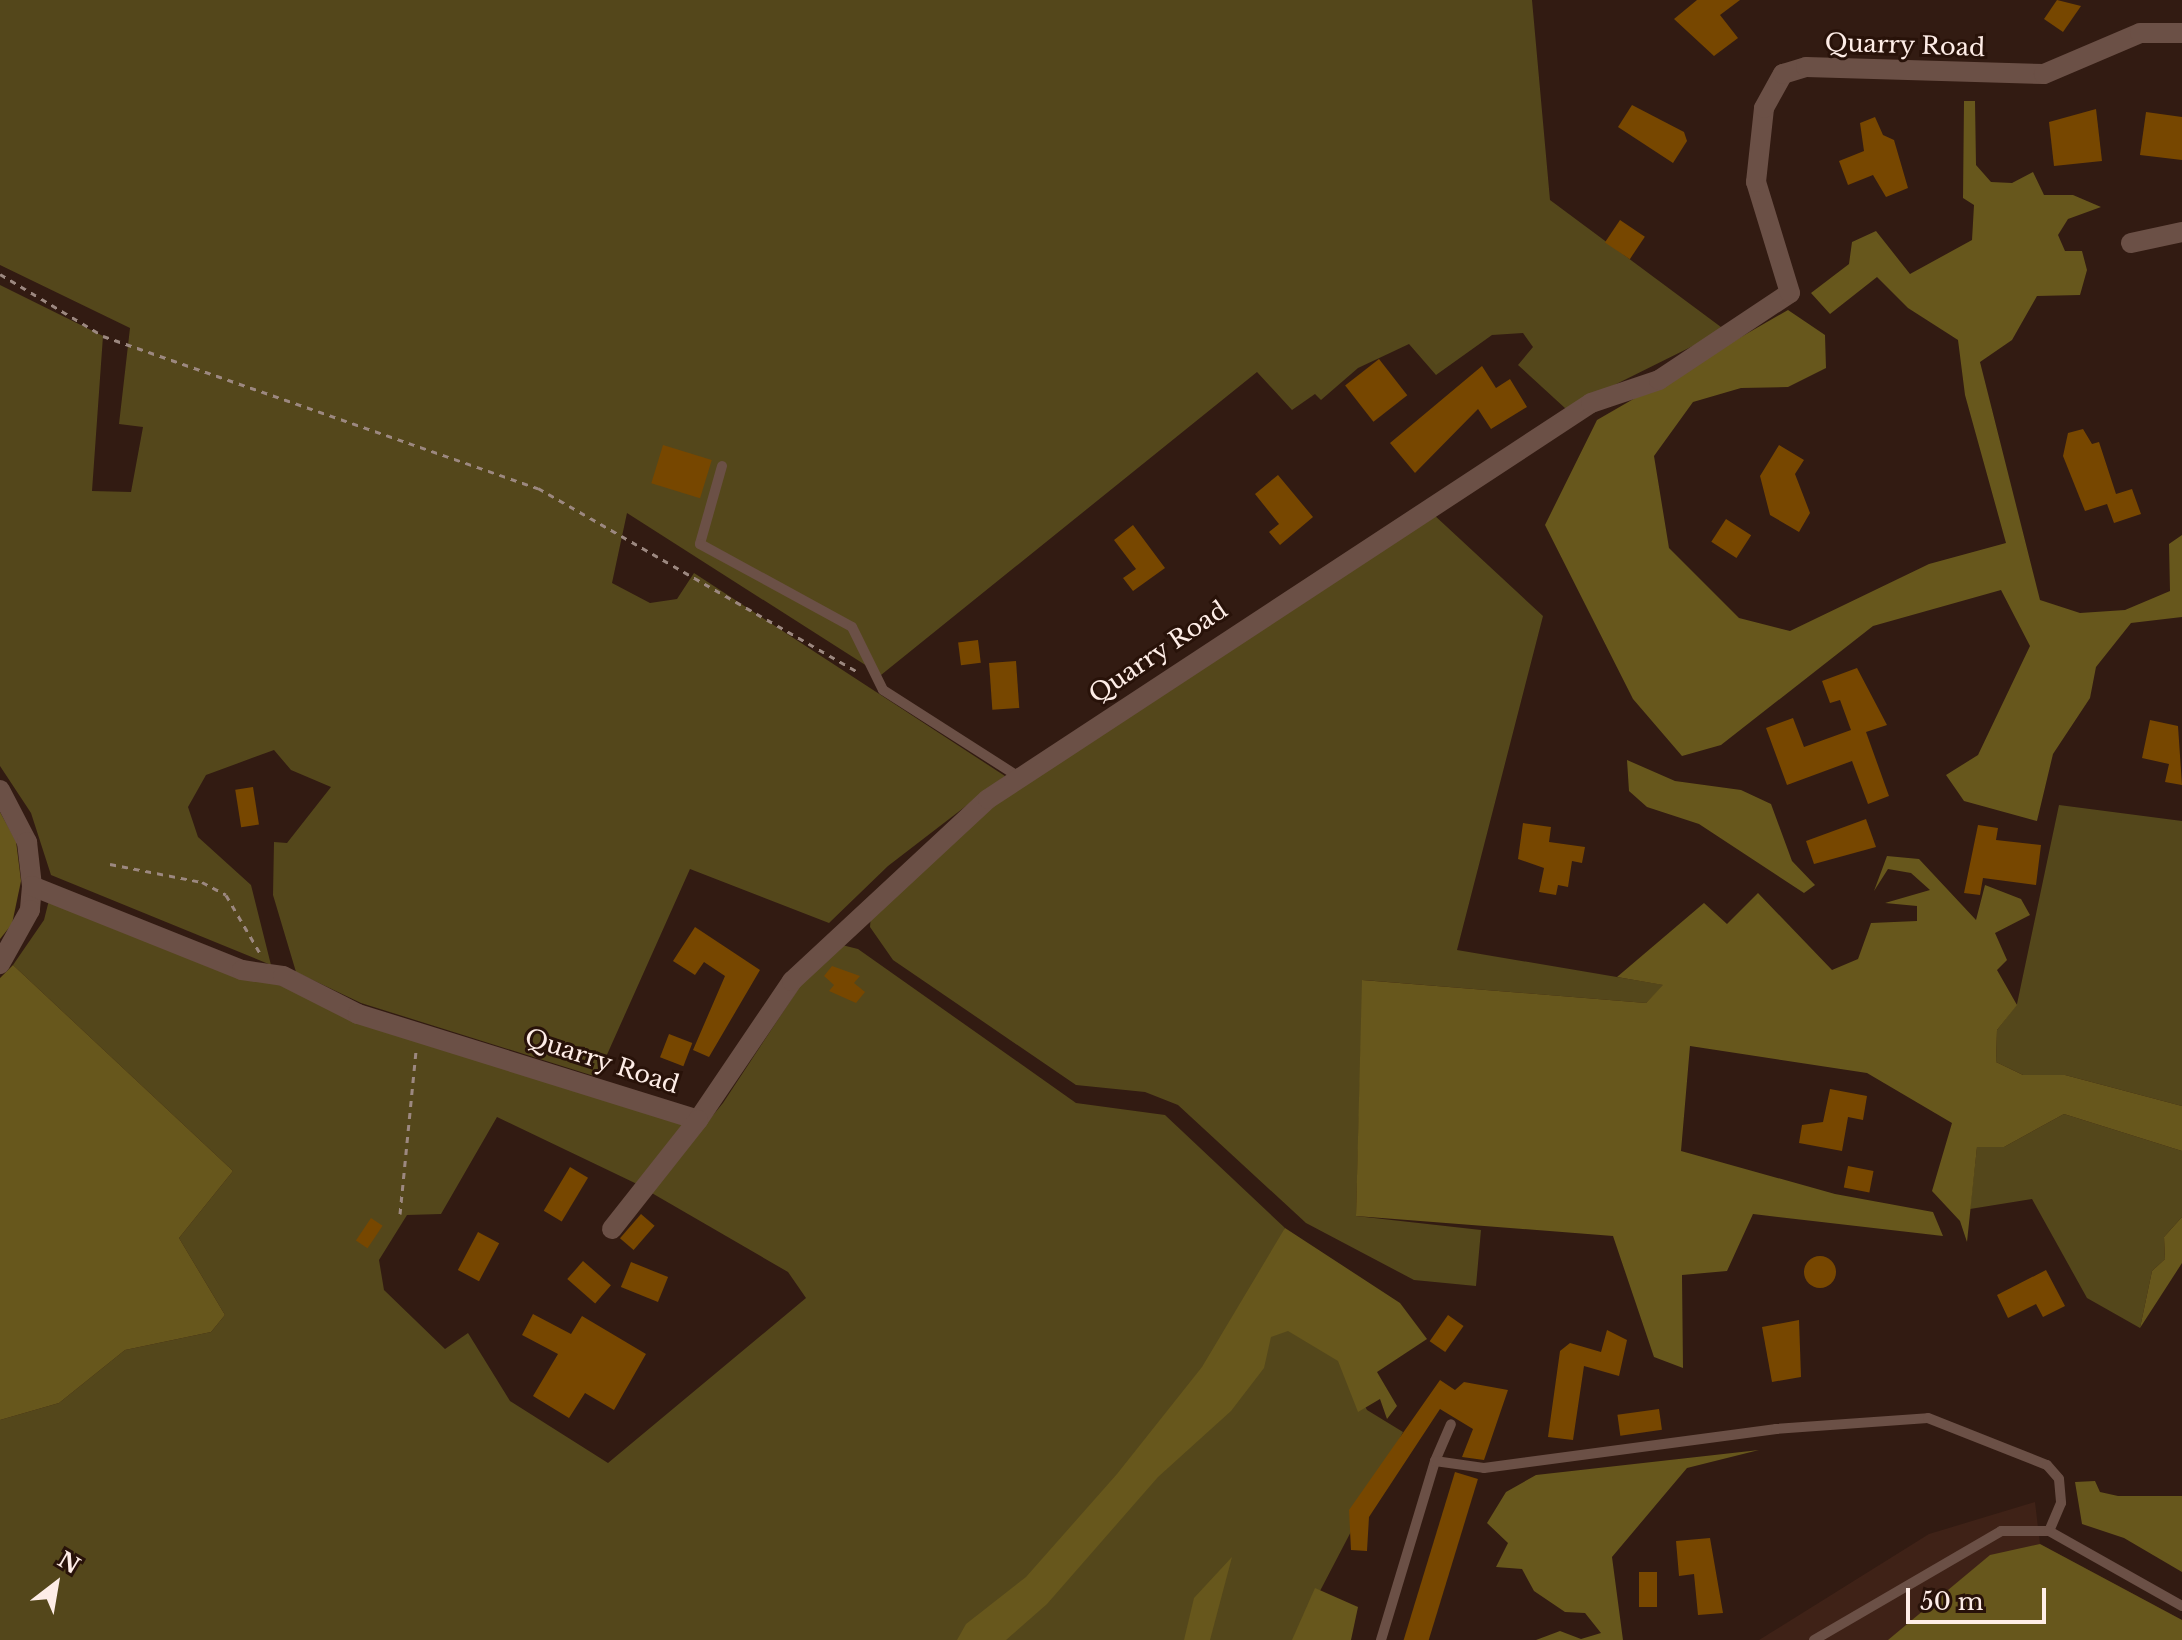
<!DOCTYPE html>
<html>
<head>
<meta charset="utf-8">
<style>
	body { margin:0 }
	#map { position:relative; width:2182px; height:1640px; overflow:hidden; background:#321b12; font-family:"Libre Baskerville",serif }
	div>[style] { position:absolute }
	.built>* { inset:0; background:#3f2217 }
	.green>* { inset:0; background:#54471b }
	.forest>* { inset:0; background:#67571c }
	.building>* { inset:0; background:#774700; transform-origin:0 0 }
	.round { border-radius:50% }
	.path>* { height:3px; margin-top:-1.5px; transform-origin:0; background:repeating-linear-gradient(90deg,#9c8880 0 6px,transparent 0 12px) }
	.lane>* { height:10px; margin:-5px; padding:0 5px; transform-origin:5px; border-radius:5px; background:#6b5046 }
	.street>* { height:20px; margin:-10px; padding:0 10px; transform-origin:10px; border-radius:10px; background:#6b5046 }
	span { translate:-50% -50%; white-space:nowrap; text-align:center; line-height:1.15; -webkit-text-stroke:6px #281209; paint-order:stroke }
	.street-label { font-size:24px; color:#feede7 }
	.north { position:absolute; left:16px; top:1544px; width:80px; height:80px; -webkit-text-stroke:6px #281209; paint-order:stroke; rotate:31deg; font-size:22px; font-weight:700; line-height:32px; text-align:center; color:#feede7 }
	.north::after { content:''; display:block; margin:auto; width:28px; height:36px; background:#feede7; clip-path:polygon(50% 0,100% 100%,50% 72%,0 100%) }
	.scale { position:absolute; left:1906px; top:1588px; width:140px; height:36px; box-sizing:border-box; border:4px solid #feede7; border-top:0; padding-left:10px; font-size:24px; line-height:28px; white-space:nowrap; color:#feede7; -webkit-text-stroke:6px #281209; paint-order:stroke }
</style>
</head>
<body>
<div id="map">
	<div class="built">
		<div style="clip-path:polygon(2035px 1502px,2040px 1544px,2182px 1620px,2182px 1640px,1759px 1640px,1929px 1534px)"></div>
	</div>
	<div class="green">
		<div style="clip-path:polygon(0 0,1532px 0,1550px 200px,1725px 330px,1566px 409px,1518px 365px,1533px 347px,1523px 333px,1492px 335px,1436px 375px,1409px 344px,1358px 368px,1321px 400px,1315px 394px,1292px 410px,1257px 372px,881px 675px,627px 513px,612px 583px,650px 603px,677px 599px,694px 573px,1005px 776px,888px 866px,829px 923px,690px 869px,597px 1077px,361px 1003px,296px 972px,273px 895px,274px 842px,287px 843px,331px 787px,291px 770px,274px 750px,206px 775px,188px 807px,198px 837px,251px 885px,271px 965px,51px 875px,31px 813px,0 766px,0 285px,103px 336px,92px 491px,131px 492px,143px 427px,119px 424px,130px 328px,0 265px)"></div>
		<div style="clip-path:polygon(1433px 514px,1543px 616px,1457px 950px,1664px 985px,1646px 1003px,1363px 980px,1356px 1216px,1481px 1230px,1476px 1286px,1414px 1280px,1306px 1223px,1178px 1105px,1145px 1092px,1076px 1085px,893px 960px,870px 927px,871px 914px,974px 818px)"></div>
		<div style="clip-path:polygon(2059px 805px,2182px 821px,2182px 1106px,2065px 1075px,2023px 1075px,1996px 1062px,1997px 1030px,2017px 1004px)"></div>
		<div style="clip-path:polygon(50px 896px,252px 976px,689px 1123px,637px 1184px,497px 1117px,441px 1214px,407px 1215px,379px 1260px,384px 1290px,445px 1349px,468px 1333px,510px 1401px,608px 1463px,806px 1298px,788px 1272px,650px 1192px,723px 1103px,810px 971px,838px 944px,858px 949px,1076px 1103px,1165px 1115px,1285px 1228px,1249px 1327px,1269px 1335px,1288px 1328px,1339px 1359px,1367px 1410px,1403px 1432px,1320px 1591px,1317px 1640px,0 1640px,0 1420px,59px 1403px,125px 1350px,211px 1332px,225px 1315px,179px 1238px,233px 1171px,13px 965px,44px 920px)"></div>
		<div style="clip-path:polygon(2064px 1114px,2182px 1151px,2182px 1217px,2164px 1237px,2165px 1259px,2152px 1271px,2140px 1328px,2087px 1298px,2032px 1199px,1970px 1209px,1977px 1147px,2004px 1147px)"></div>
	</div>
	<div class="forest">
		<div style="clip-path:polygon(1964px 101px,1975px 101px,1976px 165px,1991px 182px,2012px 183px,2033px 172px,2044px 195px,2073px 195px,2101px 207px,2068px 219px,2058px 235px,2065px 251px,2082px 251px,2087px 270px,2080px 295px,2037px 296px,2012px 340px,1980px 362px,2040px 600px,2080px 613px,2125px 610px,2170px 591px,2169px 544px,2182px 535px,2182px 617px,2131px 623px,2096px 667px,2090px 698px,2053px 754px,2037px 821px,1964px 801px,1946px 775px,1978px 755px,2030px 646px,2001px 590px,1873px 626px,1721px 745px,1682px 756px,1633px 699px,1545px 525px,1597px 420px,1788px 310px,1825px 335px,1826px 368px,1788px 387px,1741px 388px,1693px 402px,1654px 456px,1669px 548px,1739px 618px,1790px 631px,1929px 564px,2006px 543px,1965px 395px,1958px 340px,1908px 308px,1877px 277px,1830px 314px,1811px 293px,1849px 264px,1852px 242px,1876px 231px,1910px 274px,1972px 240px,1974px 205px,1963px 198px)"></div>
		<div style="clip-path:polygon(1627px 760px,1675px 781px,1741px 790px,1771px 804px,1792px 861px,1815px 885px,1804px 893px,1699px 824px,1647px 807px,1629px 791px)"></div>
		<div style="clip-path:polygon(0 812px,16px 841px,21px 881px,12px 924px,0 939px)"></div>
		<div style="clip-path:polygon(1887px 856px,1919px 859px,1976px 920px,1985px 885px,2021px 899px,2030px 915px,1995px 933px,2007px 960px,1997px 970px,2017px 1005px,1997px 1030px,1996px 1062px,2023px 1075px,2065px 1075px,2182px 1106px,2182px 1151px,2064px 1114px,2004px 1147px,1977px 1147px,1967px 1242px,1960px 1221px,1932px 1191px,1952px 1123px,1867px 1073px,1690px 1046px,1681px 1151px,1835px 1194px,1933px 1212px,1943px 1236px,1753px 1214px,1727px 1271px,1682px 1275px,1683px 1368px,1654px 1357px,1613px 1236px,1356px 1216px,1362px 980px,1646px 1003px,1663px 985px,1617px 977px,1704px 903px,1727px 924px,1758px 893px,1832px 970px,1858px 959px,1871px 923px,1917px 921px,1917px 906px,1885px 903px,1930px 890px,1911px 873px,1888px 869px,1874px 891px)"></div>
		<div style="clip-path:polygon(13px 965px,233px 1171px,179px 1238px,225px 1315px,211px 1332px,125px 1350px,59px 1403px,0 1420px,0 978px)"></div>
		<div style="clip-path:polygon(2182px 1217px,2182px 1263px,2140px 1328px,2152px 1271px,2165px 1259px,2164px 1237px)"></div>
		<div style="clip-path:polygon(1285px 1228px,1400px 1303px,1427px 1339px,1377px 1372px,1397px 1406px,1387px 1419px,1380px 1399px,1358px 1412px,1338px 1361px,1288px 1331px,1271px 1337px,1264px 1368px,1231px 1411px,1158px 1477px,1047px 1604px,1006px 1640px,957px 1640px,966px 1624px,1026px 1577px,1117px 1474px,1202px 1367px)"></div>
		<div style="clip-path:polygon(1759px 1450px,1687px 1468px,1612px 1557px,1623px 1640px,1536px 1640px,1560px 1631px,1581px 1639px,1601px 1633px,1585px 1613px,1565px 1612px,1534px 1591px,1522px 1569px,1496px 1567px,1508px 1543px,1487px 1523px,1506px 1492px,1536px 1475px)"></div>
		<div style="clip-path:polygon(2095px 1481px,2100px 1492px,2118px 1496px,2182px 1496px,2182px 1572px,2124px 1538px,2082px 1524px,2075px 1482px)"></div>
		<div style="clip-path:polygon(2040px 1544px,2182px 1620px,2182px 1640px,1888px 1640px,1990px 1555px)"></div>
		<div style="clip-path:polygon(1232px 1557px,1210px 1640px,1184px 1640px,1194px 1598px)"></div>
		<div style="clip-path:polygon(1315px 1588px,1358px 1607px,1351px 1640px,1292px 1640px)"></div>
	</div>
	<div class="building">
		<div style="clip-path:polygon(1697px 0,1740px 0,1720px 15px,1738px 38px,1714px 56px,1674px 19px)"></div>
		<div style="clip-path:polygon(2057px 0,2081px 6px,2063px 32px,2044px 19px)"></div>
		<div style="clip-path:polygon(1632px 105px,1684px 132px,1687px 141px,1673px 163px,1618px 127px)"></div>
		<div style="clip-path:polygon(2096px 109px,2102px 161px,2054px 166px,2049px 122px)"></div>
		<div style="clip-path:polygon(2146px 112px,2182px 117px,2182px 160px,2140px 155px)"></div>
		<div style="clip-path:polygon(1875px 117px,1883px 135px,1894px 140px,1908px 188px,1886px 197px,1873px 175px,1848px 185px,1839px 161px,1864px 151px,1860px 123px)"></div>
		<div style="left:1620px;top:220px;width:30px;height:27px;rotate:34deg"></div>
		<div style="left:1379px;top:359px;width:46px;height:43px;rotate:52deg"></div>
		<div style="clip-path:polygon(1482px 366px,1496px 388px,1510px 379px,1527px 407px,1491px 429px,1478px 409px,1415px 473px,1390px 443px)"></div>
		<div style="clip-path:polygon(2083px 429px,2092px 444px,2099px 442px,2116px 494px,2132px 489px,2141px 514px,2114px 523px,2107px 504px,2085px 511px,2063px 456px,2068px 433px)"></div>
		<div style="left:663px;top:445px;width:51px;height:40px;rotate:17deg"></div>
		<div style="clip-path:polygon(1779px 445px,1804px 460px,1795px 474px,1810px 513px,1799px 532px,1770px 515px,1760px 476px)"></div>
		<div style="clip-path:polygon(1278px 475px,1313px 517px,1280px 545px,1269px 532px,1279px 524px,1255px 494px)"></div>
		<div style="left:1726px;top:519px;width:30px;height:27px;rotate:33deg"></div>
		<div style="clip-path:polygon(1133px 525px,1165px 568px,1133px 591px,1123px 578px,1136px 569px,1114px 540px)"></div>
		<div style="left:978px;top:640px;width:23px;height:20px;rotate:83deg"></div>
		<div style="left:1016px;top:661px;width:47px;height:27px;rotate:86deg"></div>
		<div style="clip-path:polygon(1857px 668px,1887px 725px,1866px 732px,1889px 796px,1868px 804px,1852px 761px,1787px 785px,1766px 728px,1793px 718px,1804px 747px,1851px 730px,1840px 700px,1830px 703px,1822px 681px)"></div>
		<div style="clip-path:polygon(2150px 720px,2178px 726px,2182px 785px,2165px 782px,2169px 764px,2142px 758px)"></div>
		<div style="left:253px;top:787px;width:38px;height:18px;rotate:81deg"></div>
		<div style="clip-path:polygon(1866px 819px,1876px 847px,1814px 864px,1806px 841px)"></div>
		<div style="clip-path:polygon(1523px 823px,1551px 827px,1549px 842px,1585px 847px,1582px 863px,1572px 861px,1568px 887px,1558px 885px,1556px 895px,1539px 892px,1544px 868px,1518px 859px)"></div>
		<div style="clip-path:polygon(1978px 825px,1998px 828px,1996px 840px,2041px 845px,2036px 885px,1983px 878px,1980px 895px,1964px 893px)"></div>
		<div style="clip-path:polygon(695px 927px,760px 970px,709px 1057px,693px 1050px,725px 976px,704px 962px,695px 975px,673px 961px)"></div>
		<div style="clip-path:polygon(832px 966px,860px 976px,854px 983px,865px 992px,856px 1003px,829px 991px,834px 985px,824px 976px)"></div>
		<div style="left:669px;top:1034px;width:25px;height:25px;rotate:21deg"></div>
		<div style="clip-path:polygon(1830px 1089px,1867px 1096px,1863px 1120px,1848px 1117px,1842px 1151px,1799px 1143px,1802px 1125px,1823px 1122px)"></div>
		<div style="left:1848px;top:1166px;width:26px;height:22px;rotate:11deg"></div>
		<div style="left:570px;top:1167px;width:21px;height:51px;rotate:31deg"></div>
		<div style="left:641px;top:1214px;width:18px;height:32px;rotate:41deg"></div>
		<div style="left:371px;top:1218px;width:14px;height:27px;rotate:34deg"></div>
		<div style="left:478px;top:1232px;width:24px;height:43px;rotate:28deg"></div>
		<div class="round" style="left:1804px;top:1256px;width:32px;height:32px"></div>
		<div style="left:583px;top:1261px;width:37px;height:24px;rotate:41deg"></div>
		<div style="left:631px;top:1262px;width:40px;height:27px;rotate:22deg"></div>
		<div style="clip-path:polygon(2046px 1270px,2065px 1306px,2043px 1317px,2036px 1304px,2008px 1318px,1997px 1295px)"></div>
		<div style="clip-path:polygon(533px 1314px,571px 1334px,582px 1316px,646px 1354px,614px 1410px,585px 1393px,569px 1418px,533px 1396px,558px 1354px,522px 1335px)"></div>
		<div style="left:1448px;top:1315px;width:19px;height:32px;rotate:35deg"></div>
		<div style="clip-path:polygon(1799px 1320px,1801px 1377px,1772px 1382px,1762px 1327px)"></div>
		<div style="clip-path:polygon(1607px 1330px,1627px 1340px,1619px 1376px,1584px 1366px,1573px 1440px,1548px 1437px,1560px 1351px,1570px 1343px,1601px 1352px)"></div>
		<div style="clip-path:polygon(1440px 1380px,1455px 1390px,1464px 1382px,1508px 1390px,1484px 1460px,1462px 1457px,1473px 1429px,1440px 1409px,1369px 1517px,1367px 1551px,1351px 1550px,1349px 1510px)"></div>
		<div style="left:1659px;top:1409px;width:21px;height:42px;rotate:82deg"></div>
		<div style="left:1455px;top:1472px;width:24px;height:176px;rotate:17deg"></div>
		<div style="clip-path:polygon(1710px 1538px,1723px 1613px,1698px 1615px,1694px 1574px,1679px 1576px,1676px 1541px)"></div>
		<div style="left:1639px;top:1572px;width:18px;height:35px"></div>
	</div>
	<div class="path">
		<div style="left:0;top:274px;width:120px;rotate:31deg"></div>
		<div style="left:103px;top:336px;width:461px;rotate:19.3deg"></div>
		<div style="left:538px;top:488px;width:367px;rotate:29.9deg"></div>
		<div style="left:110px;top:864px;width:94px;rotate:11.1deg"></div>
		<div style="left:202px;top:882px;width:27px;rotate:28deg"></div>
		<div style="left:226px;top:895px;width:69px;rotate:59.7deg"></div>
		<div style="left:400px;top:1214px;width:165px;rotate:-84.4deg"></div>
	</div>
	<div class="lane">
		<div style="left:722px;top:466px;width:81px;rotate:105.8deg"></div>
		<div style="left:700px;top:544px;width:173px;rotate:28.6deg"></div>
		<div style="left:852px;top:627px;width:70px;rotate:63.8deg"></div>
		<div style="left:883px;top:690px;width:161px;rotate:32.6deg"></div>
		<div style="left:1435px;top:1461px;width:40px;rotate:-66.6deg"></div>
		<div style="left:1381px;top:1640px;width:187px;rotate:-73.2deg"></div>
		<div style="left:1435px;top:1461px;width:49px;rotate:8.1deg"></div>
		<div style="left:1484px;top:1468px;width:295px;rotate:-7.6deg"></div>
		<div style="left:1776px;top:1429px;width:152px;rotate:-4.1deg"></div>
		<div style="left:1928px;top:1418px;width:128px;rotate:21.6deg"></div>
		<div style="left:2047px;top:1465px;width:18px;rotate:49deg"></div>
		<div style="left:2059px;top:1479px;width:24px;rotate:85deg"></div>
		<div style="left:2061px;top:1503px;width:30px;rotate:113deg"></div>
		<div style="left:1814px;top:1640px;width:216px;rotate:-30.2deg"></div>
		<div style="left:2001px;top:1531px;width:48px"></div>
		<div style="left:2049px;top:1531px;width:153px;rotate:29.4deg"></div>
	</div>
	<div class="street">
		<div style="left:2131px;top:243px;width:52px;rotate:-12.2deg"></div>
		<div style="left:0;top:790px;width:59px;rotate:62.6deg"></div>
		<div style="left:27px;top:842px;width:44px;rotate:83.5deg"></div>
		<div style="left:32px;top:886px;width:24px;rotate:95deg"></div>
		<div style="left:30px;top:910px;width:62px;rotate:119.1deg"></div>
		<div style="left:32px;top:886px;width:226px;rotate:21.8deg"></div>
		<div style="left:242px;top:970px;width:41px;rotate:8.3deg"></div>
		<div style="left:283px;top:976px;width:84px;rotate:26.9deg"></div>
		<div style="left:358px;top:1014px;width:356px;rotate:17.3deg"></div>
		<div style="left:698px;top:1120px;width:168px;rotate:-55.9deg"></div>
		<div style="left:792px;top:981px;width:267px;rotate:-42.9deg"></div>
		<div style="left:988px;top:799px;width:721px;rotate:-33.29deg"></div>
		<div style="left:1591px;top:403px;width:72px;rotate:-18.7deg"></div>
		<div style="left:1659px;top:380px;width:157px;rotate:-33.6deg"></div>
		<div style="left:1790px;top:293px;width:116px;rotate:-107deg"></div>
		<div style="left:1756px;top:182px;width:74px;rotate:-83.8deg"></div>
		<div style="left:1764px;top:108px;width:39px;rotate:-61deg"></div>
		<div style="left:1783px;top:74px;width:24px;rotate:-17deg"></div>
		<div style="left:1806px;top:67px;width:238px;rotate:1.7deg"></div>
		<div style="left:2044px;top:74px;width:104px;rotate:-23.1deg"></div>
		<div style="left:2140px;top:33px;width:42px"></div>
		<div style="left:612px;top:1229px;width:139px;rotate:-51.7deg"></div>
	</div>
	<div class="street-label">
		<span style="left:1905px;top:45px;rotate:2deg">Quarry Road</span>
		<span style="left:1158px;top:652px;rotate:-34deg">Quarry Road</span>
		<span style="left:602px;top:1061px;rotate:18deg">Quarry Road</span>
	</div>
	<div class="north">N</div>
	<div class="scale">50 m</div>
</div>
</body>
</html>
